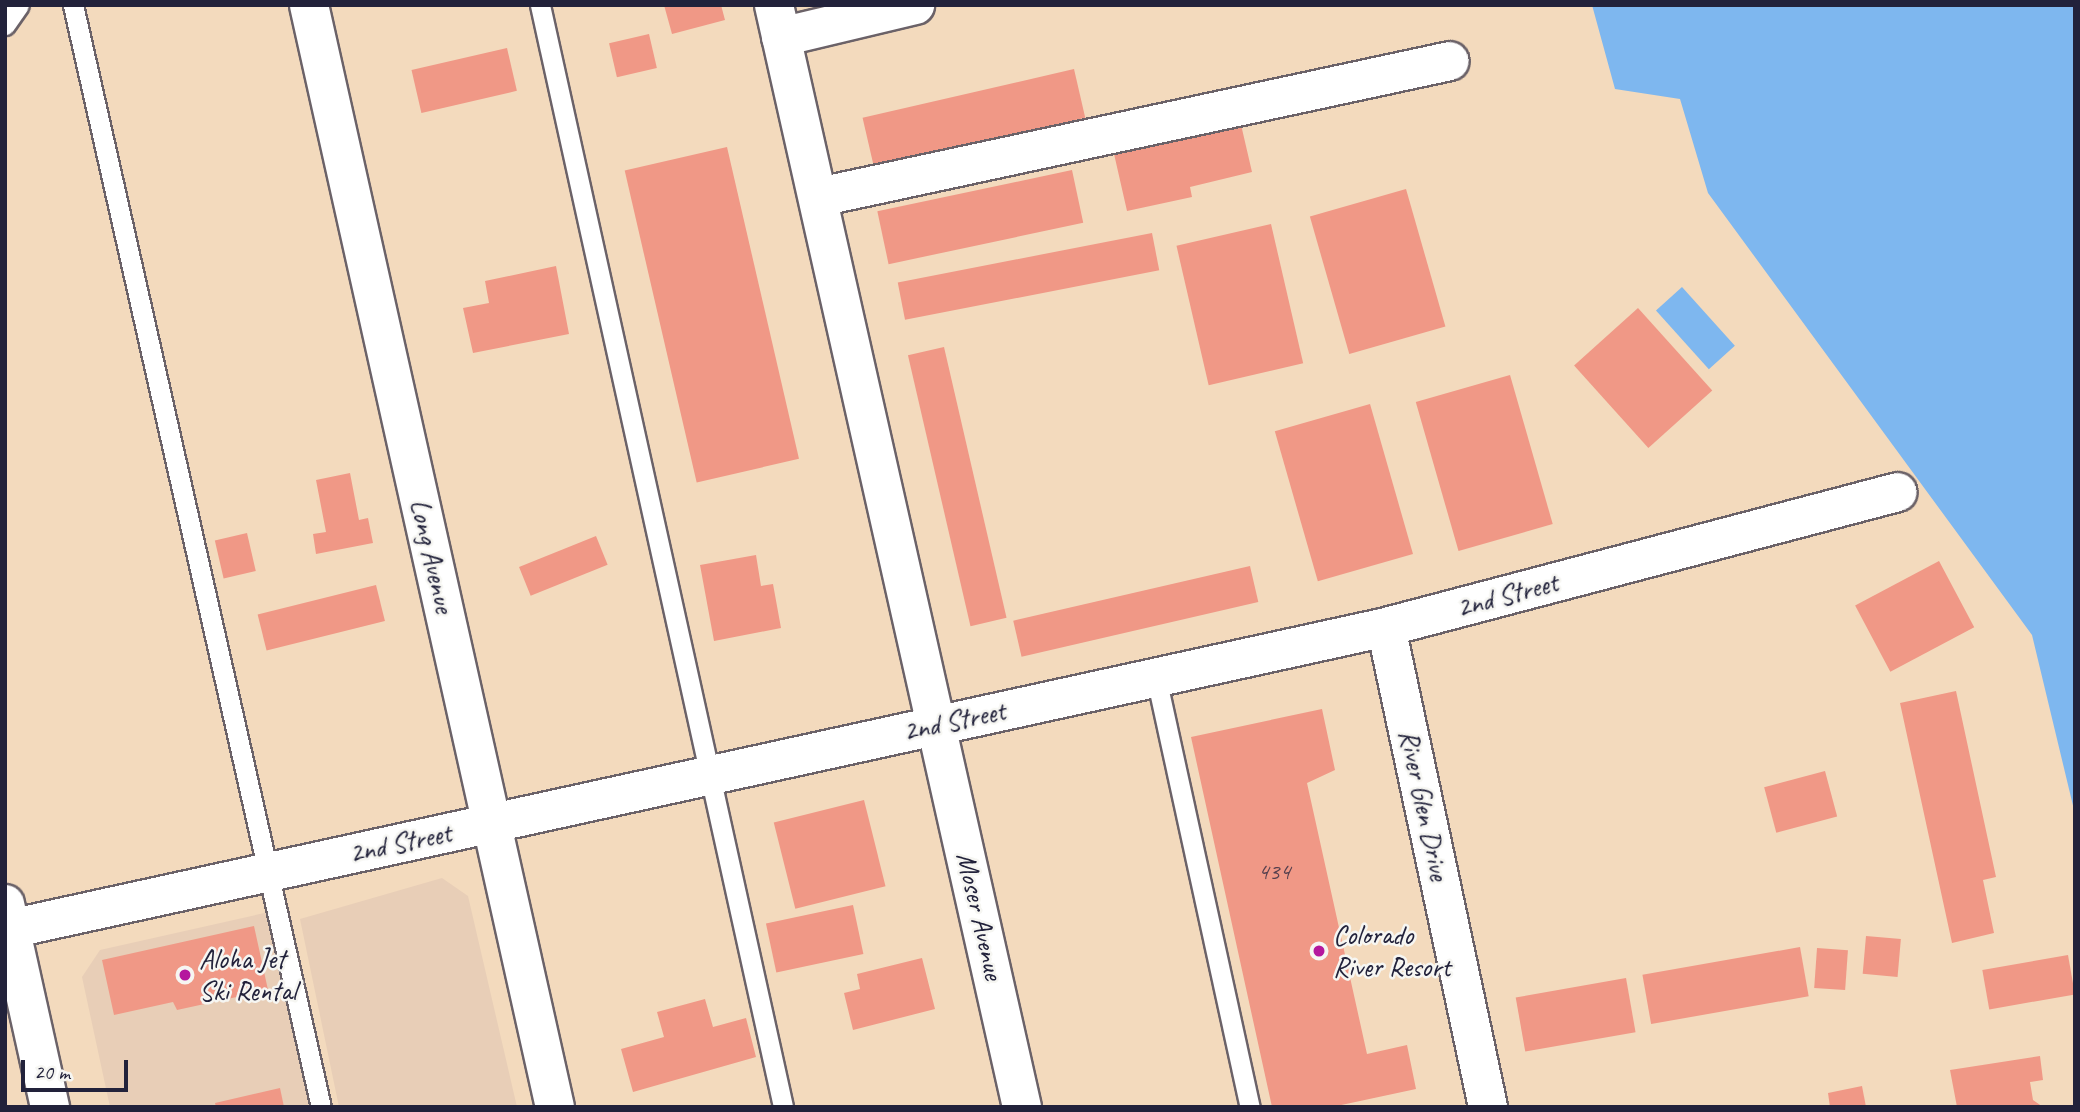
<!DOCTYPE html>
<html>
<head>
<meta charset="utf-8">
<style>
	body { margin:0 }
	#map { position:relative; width:2080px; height:1112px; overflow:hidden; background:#f3dabd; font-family:Caveat,sans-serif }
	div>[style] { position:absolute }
	.built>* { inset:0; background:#e8ceb7 }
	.water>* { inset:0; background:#7eb7ef; transform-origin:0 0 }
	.building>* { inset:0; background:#f09886; transform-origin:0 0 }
	.roads { filter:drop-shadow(2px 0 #6b6268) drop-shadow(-2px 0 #6b6268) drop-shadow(0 2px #6b6268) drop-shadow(0 -2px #6b6268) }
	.lane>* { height:19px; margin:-9.5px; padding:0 9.5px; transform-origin:9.5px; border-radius:9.5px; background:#fff }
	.street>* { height:38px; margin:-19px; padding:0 19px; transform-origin:19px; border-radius:19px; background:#fff }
	.highway>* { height:38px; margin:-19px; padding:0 19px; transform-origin:19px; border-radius:19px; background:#fff }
	.dots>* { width:19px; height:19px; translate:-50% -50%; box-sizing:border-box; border:4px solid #f6f6f2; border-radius:50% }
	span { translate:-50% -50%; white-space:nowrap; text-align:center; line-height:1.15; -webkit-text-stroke:5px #f6f6f2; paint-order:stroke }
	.number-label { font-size:24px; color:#56404e }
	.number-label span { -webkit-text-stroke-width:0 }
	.street-label { font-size:28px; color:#22223b }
	.poi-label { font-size:28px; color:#22223b }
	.left { translate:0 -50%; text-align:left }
	.frame { position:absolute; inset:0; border:7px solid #22223b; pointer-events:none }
	.scale { position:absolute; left:21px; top:1060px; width:107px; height:32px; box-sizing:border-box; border:4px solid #22223b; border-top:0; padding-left:9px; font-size:21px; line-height:24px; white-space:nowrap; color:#22223b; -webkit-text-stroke:5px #f6f6f2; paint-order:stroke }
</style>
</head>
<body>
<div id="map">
	<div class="built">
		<div style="clip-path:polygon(442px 878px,468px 896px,517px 1107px,339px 1107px,300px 919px)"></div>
		<div style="clip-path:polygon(269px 912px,310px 1107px,110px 1107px,82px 977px,100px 950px)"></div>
	</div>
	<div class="water">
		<div style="clip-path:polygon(1592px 5px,2075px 5px,2075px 814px,2032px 635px,1708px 193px,1680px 99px,1615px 89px)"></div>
		<div style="left:1682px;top:287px;width:79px;height:35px;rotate:48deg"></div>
	</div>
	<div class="building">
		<div style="clip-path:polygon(664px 5px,721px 5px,725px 20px,672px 34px)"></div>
		<div style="left:649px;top:34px;width:35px;height:41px;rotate:77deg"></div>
		<div style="left:507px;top:48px;width:44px;height:98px;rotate:77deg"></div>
		<div style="left:1074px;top:69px;width:50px;height:217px;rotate:77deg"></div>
		<div style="clip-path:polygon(1239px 116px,1252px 172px,1190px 187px,1192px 197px,1127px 211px,1112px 145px)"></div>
		<div style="left:727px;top:147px;width:320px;height:105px;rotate:77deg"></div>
		<div style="left:1072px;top:170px;width:54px;height:199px;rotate:78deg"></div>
		<div style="left:1406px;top:189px;width:143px;height:100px;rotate:74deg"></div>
		<div style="left:1271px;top:224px;width:143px;height:97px;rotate:77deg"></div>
		<div style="left:1152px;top:233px;width:38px;height:259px;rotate:79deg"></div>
		<div style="clip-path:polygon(556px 266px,569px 334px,473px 353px,463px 308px,489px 303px,485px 281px)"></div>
		<div style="left:1638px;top:308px;width:111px;height:86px;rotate:48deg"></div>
		<div style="left:944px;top:347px;width:278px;height:37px;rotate:77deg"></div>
		<div style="left:1510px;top:375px;width:155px;height:98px;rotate:74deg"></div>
		<div style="left:1370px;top:404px;width:156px;height:99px;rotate:74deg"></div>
		<div style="clip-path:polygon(350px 473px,359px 520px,368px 518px,373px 543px,316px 554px,313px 534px,326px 532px,316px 480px)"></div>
		<div style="left:247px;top:533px;width:39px;height:33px;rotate:77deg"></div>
		<div style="left:596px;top:536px;width:31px;height:83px;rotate:68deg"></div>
		<div style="clip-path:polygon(756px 555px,761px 586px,773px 584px,781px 628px,714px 641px,700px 565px)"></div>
		<div style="left:1939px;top:561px;width:75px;height:95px;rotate:62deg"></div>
		<div style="left:1250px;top:566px;width:37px;height:243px;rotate:77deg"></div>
		<div style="left:376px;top:585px;width:37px;height:122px;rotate:76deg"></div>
		<div style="clip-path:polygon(1956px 691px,1996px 877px,1983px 880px,1994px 933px,1952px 943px,1900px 703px)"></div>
		<div style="clip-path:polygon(1322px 709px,1335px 770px,1307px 783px,1367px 1054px,1407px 1045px,1416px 1089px,1332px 1107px,1272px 1107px,1191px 737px)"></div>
		<div style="left:1825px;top:771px;width:47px;height:63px;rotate:75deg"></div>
		<div style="left:864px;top:800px;width:89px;height:93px;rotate:76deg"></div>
		<div style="left:853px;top:905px;width:50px;height:89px;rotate:78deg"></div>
		<div style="clip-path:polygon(254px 926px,268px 990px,177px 1010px,173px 1002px,114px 1015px,102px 960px)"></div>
		<div style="left:1866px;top:936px;width:35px;height:38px;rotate:5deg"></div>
		<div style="left:1800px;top:947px;width:50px;height:160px;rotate:80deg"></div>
		<div style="left:1817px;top:948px;width:31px;height:40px;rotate:4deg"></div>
		<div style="left:2068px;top:955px;width:40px;height:87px;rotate:80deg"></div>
		<div style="clip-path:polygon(922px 958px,935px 1009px,853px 1030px,844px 993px,860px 989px,857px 974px)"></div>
		<div style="left:1626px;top:978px;width:55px;height:112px;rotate:80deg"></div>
		<div style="clip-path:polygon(705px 999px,713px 1027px,746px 1018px,756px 1057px,633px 1092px,621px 1049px,664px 1037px,657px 1012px)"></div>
		<div style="clip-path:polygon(2040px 1056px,2043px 1080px,2030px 1082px,2033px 1100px,2043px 1107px,1957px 1107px,1950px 1070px)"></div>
		<div style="clip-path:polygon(1862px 1086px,1866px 1107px,1830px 1107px,1828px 1093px)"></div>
		<div style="clip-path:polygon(280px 1088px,284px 1107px,216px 1107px,215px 1103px)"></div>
	</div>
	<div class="roads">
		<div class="lane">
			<div style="left:73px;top:5px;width:1130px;rotate:77.32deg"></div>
			<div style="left:540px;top:5px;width:1128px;rotate:77.56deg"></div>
			<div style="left:5px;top:25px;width:24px;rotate:-55deg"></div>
			<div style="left:1156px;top:677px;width:440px;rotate:77.7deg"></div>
		</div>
		<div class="street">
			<div style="left:309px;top:5px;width:1129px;rotate:77.42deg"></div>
			<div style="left:774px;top:5px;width:1130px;rotate:77.32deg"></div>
			<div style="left:781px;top:37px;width:138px;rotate:-13.4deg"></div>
			<div style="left:819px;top:197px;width:645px;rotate:-12.16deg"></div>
			<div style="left:1386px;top:627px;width:491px;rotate:78deg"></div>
			<div style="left:5px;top:930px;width:1414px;rotate:-12.37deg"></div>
			<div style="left:1386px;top:627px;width:529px;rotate:-14.77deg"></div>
		</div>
		<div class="highway">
			<div style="left:5px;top:904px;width:208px;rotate:77.5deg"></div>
		</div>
	</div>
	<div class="dots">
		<div style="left:1319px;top:951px;background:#b5179e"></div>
		<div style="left:185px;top:975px;background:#b5179e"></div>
	</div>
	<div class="number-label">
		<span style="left:1274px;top:872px">434</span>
	</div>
	<div class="street-label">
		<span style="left:432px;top:556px;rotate:77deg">Long Avenue</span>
		<span style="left:1507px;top:595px;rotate:-15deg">2nd Street</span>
		<span style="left:954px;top:721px;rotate:-12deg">2nd Street</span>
		<span style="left:1424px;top:805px;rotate:78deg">River Glen Drive</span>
		<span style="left:400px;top:843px;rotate:-12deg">2nd Street</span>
		<span style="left:980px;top:916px;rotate:77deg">Moser Avenue</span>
	</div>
	<div class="poi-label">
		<span class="left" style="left:1333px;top:951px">Colorado<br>River Resort</span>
		<span class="left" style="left:199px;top:975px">Aloha Jet<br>Ski Rental</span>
	</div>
	<div class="frame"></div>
	<div class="scale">20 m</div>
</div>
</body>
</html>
